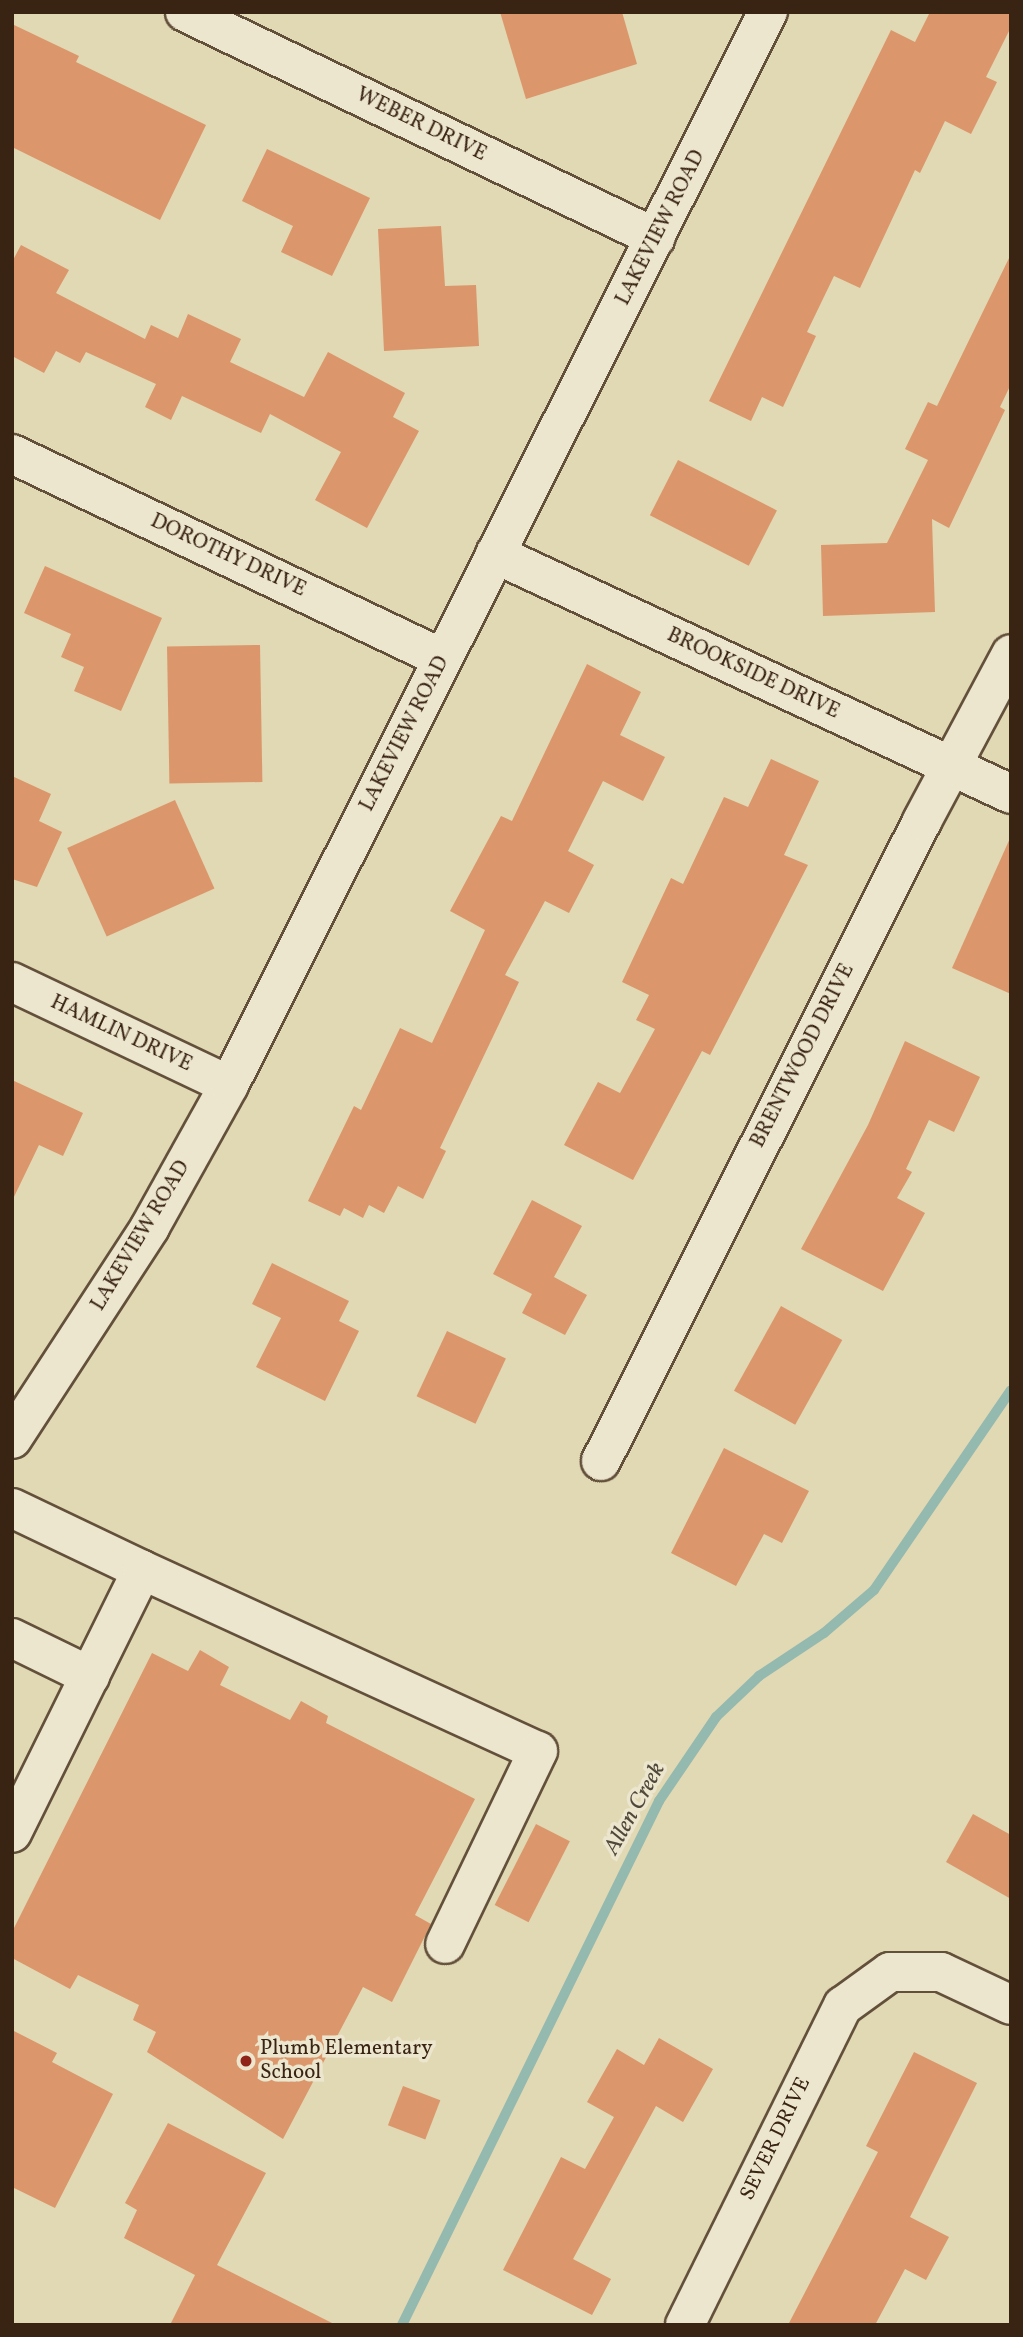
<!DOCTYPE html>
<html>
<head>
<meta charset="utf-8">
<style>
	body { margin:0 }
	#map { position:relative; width:1023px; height:2337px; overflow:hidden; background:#e1d8b4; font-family:Vollkorn,serif }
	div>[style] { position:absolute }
	.stream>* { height:10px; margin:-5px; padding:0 5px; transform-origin:5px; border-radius:5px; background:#94b9af }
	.building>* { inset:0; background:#db976b; transform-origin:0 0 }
	.roads { filter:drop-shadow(2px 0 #63503b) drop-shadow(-2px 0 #63503b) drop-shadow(0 2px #63503b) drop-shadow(0 -2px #63503b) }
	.minor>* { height:38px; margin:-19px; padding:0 19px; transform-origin:19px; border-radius:19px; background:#ece6ce }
	.dots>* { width:19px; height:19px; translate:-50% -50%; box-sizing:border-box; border:4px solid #ece6ce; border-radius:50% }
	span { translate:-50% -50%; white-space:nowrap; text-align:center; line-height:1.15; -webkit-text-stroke:7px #ece6ce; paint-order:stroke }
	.street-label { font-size:21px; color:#392313 }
	.poi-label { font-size:21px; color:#392313 }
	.left { translate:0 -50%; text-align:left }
	.water-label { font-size:23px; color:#50483a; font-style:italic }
	.frame { position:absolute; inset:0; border:14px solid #392313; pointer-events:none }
</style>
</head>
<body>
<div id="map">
	<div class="stream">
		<div style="left:402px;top:2325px;width:584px;rotate:-63.87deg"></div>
		<div style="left:659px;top:1801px;width:102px;rotate:-55.8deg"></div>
		<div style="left:716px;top:1717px;width:59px;rotate:-43.6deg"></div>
		<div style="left:759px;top:1676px;width:78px;rotate:-33.5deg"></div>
		<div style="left:824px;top:1633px;width:66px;rotate:-40.7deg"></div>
		<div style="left:874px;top:1590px;width:242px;rotate:-55.6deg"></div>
	</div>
	<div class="building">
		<div style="clip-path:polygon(500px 12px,622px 12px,637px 64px,526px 99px)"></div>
		<div style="clip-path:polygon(930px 12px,1011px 12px,1011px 27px,986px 77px,997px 82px,971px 134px,945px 121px,920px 173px,915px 170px,860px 288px,834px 276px,807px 332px,816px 336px,783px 407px,762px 397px,751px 421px,709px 401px,891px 30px,915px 42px)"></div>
		<div style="clip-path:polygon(12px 24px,79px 56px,76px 62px,206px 125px,160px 220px,12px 147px)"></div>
		<div style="clip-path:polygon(267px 149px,370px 198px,332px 276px,281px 252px,293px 226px,242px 201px)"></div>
		<div style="clip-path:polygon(441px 226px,445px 286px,476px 285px,479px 346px,384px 351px,378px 229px)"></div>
		<div style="clip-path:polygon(21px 245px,69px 270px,56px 293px,145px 339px,151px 325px,178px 338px,188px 314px,241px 339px,230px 362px,304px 397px,328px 352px,405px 393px,393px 417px,419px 431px,367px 528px,315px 500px,341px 452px,270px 414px,261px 433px,182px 396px,171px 420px,145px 407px,156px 384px,86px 352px,80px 363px,56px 351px,44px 373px,12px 356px,12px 262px)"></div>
		<div style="clip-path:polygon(1011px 254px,1011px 384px,1000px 407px,1005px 410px,949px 528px,932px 519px,935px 612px,823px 616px,821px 545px,887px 543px,928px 460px,905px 449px,928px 402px,937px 406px)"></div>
		<div style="left:678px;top:460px;width:111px;height:62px;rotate:27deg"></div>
		<div style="clip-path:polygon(45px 566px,162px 618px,121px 711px,74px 691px,84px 667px,61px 657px,71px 634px,24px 613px)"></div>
		<div style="left:260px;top:645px;width:137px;height:93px;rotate:89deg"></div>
		<div style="clip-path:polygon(587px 664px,641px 692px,620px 735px,665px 757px,643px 801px,603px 781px,568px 851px,594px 865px,569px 913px,545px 901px,505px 975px,519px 982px,440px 1148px,446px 1151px,423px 1199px,398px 1186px,384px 1213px,369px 1205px,363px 1218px,344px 1208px,340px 1216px,308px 1201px,354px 1106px,361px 1110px,400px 1028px,432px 1043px,485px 930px,450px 911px,501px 816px,512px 821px)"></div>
		<div style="clip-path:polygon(771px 759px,819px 781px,784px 855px,808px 865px,710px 1055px,702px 1051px,633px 1180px,564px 1145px,598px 1082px,620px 1093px,655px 1029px,636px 1020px,649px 995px,622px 982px,671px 878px,683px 884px,724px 797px,748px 807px)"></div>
		<div style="clip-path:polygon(12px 776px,51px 794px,39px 821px,62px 832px,37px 887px,12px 879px)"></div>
		<div style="left:175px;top:800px;width:97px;height:118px;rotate:66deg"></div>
		<div style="clip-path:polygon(1011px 836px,1011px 994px,952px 968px)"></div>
		<div style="clip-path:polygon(905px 1041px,980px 1077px,954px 1132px,929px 1120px,906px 1169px,912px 1172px,897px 1198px,925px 1213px,883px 1291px,801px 1249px,868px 1125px)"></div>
		<div style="clip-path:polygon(12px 1080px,83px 1113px,63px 1156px,39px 1145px,12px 1201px)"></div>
		<div style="clip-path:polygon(532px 1200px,582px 1226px,554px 1277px,587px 1295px,565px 1335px,522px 1313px,532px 1294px,493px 1274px)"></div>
		<div style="clip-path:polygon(272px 1263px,349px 1301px,339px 1321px,359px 1331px,325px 1401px,256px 1367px,281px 1318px,252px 1304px)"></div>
		<div style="left:781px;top:1306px;width:70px;height:97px;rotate:29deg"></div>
		<div style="left:447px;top:1331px;width:65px;height:72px;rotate:25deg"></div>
		<div style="clip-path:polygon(724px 1448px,809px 1491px,782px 1543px,764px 1534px,736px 1586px,671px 1553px)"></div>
		<div style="clip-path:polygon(200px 1650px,229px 1667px,220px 1685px,290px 1720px,301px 1701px,328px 1716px,326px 1723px,475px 1799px,415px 1915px,431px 1924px,392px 2002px,363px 1987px,283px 2139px,147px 2052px,156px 2032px,133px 2020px,139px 2005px,78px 1975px,70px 1989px,12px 1958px,12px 1932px,152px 1653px,188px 1671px)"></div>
		<div style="clip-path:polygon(973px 1814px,1011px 1835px,1011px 1899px,946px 1862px)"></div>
		<div style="left:536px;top:1824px;width:38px;height:91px;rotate:27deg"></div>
		<div style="clip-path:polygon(12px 2030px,57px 2053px,52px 2062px,113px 2094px,55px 2208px,12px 2187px)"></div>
		<div style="clip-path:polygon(659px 2038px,713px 2069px,683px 2122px,656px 2106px,573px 2259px,611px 2279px,592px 2315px,503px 2270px,561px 2157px,585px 2169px,614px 2117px,587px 2102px,617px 2049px,644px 2065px)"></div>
		<div style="clip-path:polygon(914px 2052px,977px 2083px,910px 2217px,949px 2237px,926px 2280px,905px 2269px,875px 2325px,788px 2325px,878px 2152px,866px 2146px)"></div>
		<div style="left:403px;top:2086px;width:40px;height:42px;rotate:21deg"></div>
		<div style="clip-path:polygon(168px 2123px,266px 2173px,217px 2265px,336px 2325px,170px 2325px,195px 2275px,124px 2238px,137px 2210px,125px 2203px)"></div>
	</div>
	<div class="roads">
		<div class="minor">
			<div style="left:185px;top:12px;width:522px;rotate:25.63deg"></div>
			<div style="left:12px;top:454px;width:477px;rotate:25.4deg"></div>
			<div style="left:495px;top:554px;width:569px;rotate:24.94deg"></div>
			<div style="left:12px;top:982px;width:240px;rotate:25.4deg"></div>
			<div style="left:12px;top:1439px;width:253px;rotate:-56.9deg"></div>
			<div style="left:150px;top:1227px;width:162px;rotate:-60.9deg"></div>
			<div style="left:229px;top:1085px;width:1201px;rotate:-63.33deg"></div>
			<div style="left:601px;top:1461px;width:716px;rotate:-63.36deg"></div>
			<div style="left:922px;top:821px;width:189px;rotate:-61.9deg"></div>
			<div style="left:12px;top:1508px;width:144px;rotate:25.5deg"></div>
			<div style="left:142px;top:1570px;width:293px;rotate:116.3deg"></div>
			<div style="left:142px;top:1570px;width:435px;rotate:24.6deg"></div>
			<div style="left:538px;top:1751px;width:214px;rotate:115.7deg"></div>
			<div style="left:12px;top:1638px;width:87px;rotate:26deg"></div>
			<div style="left:685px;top:2325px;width:356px;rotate:-63.7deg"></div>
			<div style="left:843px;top:2006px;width:58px;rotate:-35.9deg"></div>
			<div style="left:890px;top:1972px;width:51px"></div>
			<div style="left:941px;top:1972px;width:77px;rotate:25.2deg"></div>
		</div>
	</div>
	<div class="dots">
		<div style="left:246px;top:2061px;background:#8f2418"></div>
	</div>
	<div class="street-label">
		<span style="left:421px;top:125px;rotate:26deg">WEBER DRIVE</span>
		<span style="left:661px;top:228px;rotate:-63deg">LAKEVIEW ROAD</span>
		<span style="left:228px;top:556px;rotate:25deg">DOROTHY DRIVE</span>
		<span style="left:753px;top:674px;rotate:25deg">BROOKSIDE DRIVE</span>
		<span style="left:405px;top:734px;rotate:-63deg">LAKEVIEW ROAD</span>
		<span style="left:121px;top:1034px;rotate:25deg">HAMLIN DRIVE</span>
		<span style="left:803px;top:1056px;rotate:-63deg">BRENTWOOD DRIVE</span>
		<span style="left:141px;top:1236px;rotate:-59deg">LAKEVIEW ROAD</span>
		<span style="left:776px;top:2139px;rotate:-64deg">SEVER DRIVE</span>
	</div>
	<div class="poi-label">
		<span class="left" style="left:260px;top:2061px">Plumb Elementary<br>School</span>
	</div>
	<div class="water-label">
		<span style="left:635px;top:1809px;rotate:-61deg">Allen Creek</span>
	</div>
	<div class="frame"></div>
</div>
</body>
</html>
